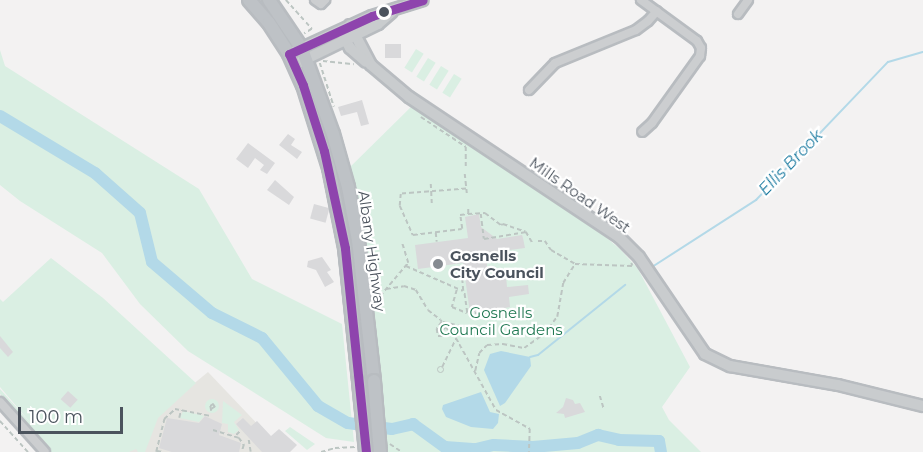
<!DOCTYPE html>
<html>
<head>
<meta charset="utf-8">
<style>
	body { margin:0 }
	#map { position:relative; width:923px; height:452px; overflow:hidden; background:#f3f2f2; font-family:Montserrat,sans-serif }
	div>[style] { position:absolute }
	.commercial>* { inset:0; background:#e6e5e1 }
	.green>* { inset:0; background:#daefe3; transform-origin:0 0 }
	.round { border-radius:50% }
	.water>* { inset:0; background:#b3d9e8 }
	.stream>* { height:2px; margin:-1px; padding:0 1px; transform-origin:1px; border-radius:1px; background:#b3d9e8 }
	.river>* { height:12px; margin:-6px; padding:0 6px; transform-origin:6px; border-radius:6px; background:#b3d9e8 }
	.building>* { inset:0; background:#d9d9db; transform-origin:0 0 }
	.path>* { height:1.5px; margin-top:-0.75px; transform-origin:0; background:repeating-linear-gradient(90deg,#bcc5c2 0 4.5px,transparent 0 7.5px) }
	.path>.ring { margin:-0.75px; padding:0; box-sizing:content-box; background:none; border:1.5px solid #bcc5c2; border-radius:50% }
	.roads { filter:drop-shadow(2px 0 #b8bcc0) drop-shadow(-2px 0 #b8bcc0) drop-shadow(0 2px #b8bcc0) drop-shadow(0 -2px #b8bcc0) }
	.minor>* { height:8px; margin:-4px; padding:0 4px; transform-origin:4px; border-radius:4px; background:#ccced0 }
	.major>* { height:10px; margin:-5px; padding:0 5px; transform-origin:5px; border-radius:5px; background:#c9ccce }
	.highway>* { height:12px; margin:-6px; padding:0 6px; transform-origin:6px; border-radius:6px; background:#bec2c6 }
	.bridges { filter:drop-shadow(2px 0 #b8bcc0) drop-shadow(-2px 0 #b8bcc0) drop-shadow(0 2px #b8bcc0) drop-shadow(0 -2px #b8bcc0) }
	.highway-bridge>* { height:12px; margin:-6px; padding:0 6px; transform-origin:6px; border-radius:6px; background:#bec2c6 }
	.bus-1>* { height:9px; margin:-4.5px; padding:0 4.5px; transform-origin:4.5px; border-radius:4.5px; background:#8e44ad }
	.dots>* { width:16px; height:16px; translate:-50% -50%; box-sizing:border-box; border:3px solid #fff; border-radius:50% }
	span { translate:-50% -50%; white-space:nowrap; text-align:center; line-height:1.15; -webkit-text-stroke:4.5px #fff; paint-order:stroke }
	.street-label { font-size:15px; color:#4b535d }
	.poi-label { font-size:15px; color:#4b535d; font-weight:700 }
	.left { translate:0 -50%; text-align:left }
	.park-label { font-size:15px; color:#217953 }
	.water-label { font-size:16px; color:#1b7aa0; font-style:italic }
	.scale { position:absolute; left:18px; top:407px; width:105px; height:27px; box-sizing:border-box; border:3px solid #4b535d; border-top:0; padding-left:8px; font-size:18px; line-height:21px; white-space:nowrap; color:#4b535d; -webkit-text-stroke:4px #fff; paint-order:stroke }
</style>
</head>
<body>
<div id="map">
	<div class="commercial">
		<div style="clip-path:polygon(208px 372px,284px 452px,111px 452px)"></div>
	</div>
	<div class="green">
		<div style="left:416px;top:49px;width:9px;height:22px;rotate:32deg"></div>
		<div style="clip-path:polygon(0 50px,5px 66px,199px 189px,252px 279px,342px 324px,354px 442px,326px 438px,188px 351px,140px 304px,102px 253px,20px 201px,0 185px)"></div>
		<div style="left:428px;top:58px;width:9px;height:22px;rotate:32deg"></div>
		<div style="left:441px;top:66px;width:9px;height:22px;rotate:32deg"></div>
		<div style="left:454px;top:74px;width:9px;height:22px;rotate:32deg"></div>
		<div style="clip-path:polygon(415px 103px,566px 203px,621px 250px,638px 269px,690px 367px,662px 407px,669px 420px,701px 452px,387px 452px,351px 202px,344px 173px)"></div>
		<div style="clip-path:polygon(51px 258px,103px 298px,196px 383px,158px 418px,145px 452px,138px 452px,136px 449px,129px 452px,51px 452px,0 394px,0 389px,35px 428px,0 387px,0 299px,3px 302px)"></div>
		<div class="round" style="left:205px;top:399px;width:14px;height:14px"></div>
		<div style="clip-path:polygon(223px 401px,242px 415px,234px 422px,239px 430px,234px 434px,228px 432px,228px 424px,222px 423px)"></div>
		<div style="clip-path:polygon(183px 411px,201px 415px,204px 416px,199px 422px,180px 418px)"></div>
		<div style="clip-path:polygon(290px 427px,315px 444px,307px 450px,285px 431px)"></div>
	</div>
	<div class="water">
		<div style="clip-path:polygon(501px 351px,530px 357px,531px 366px,505px 403px,500px 406px,484px 370px,490px 354px)"></div>
		<div style="clip-path:polygon(481px 392px,490px 412px,499px 414px,498px 423px,493px 429px,471px 427px,446px 417px,442px 409px,443px 405px)"></div>
	</div>
	<div class="stream">
		<div style="left:652px;top:267px;width:124px;rotate:-32.8deg"></div>
		<div style="left:756px;top:200px;width:191px;rotate:-46.3deg"></div>
		<div style="left:888px;top:62px;width:36px;rotate:-16deg"></div>
		<div style="left:530px;top:357px;width:8px;rotate:-14deg"></div>
		<div style="left:538px;top:355px;width:112px;rotate:-38.8deg"></div>
	</div>
	<div class="river">
		<div style="left:0;top:116px;width:111px;rotate:31deg"></div>
		<div style="left:95px;top:173px;width:60px;rotate:41.6deg"></div>
		<div style="left:140px;top:213px;width:50px;rotate:76.2deg"></div>
		<div style="left:152px;top:262px;width:79px;rotate:40.4deg"></div>
		<div style="left:212px;top:313px;width:56px;rotate:26.6deg"></div>
		<div style="left:262px;top:338px;width:88px;rotate:50.5deg"></div>
		<div style="left:318px;top:406px;width:34px;rotate:30deg"></div>
		<div style="left:348px;top:423px;width:44px;rotate:7.8deg"></div>
		<div style="left:392px;top:429px;width:22px;rotate:-13deg"></div>
		<div style="left:413px;top:424px;width:39px;rotate:36deg"></div>
		<div style="left:445px;top:447px;width:31px;rotate:4deg"></div>
		<div style="left:476px;top:449px;width:18px;rotate:-13deg"></div>
		<div style="left:494px;top:445px;width:39px;rotate:3deg"></div>
		<div style="left:533px;top:447px;width:45px;rotate:-5.1deg"></div>
		<div style="left:578px;top:443px;width:22px;rotate:-22deg"></div>
		<div style="left:598px;top:435px;width:22px;rotate:13deg"></div>
		<div style="left:619px;top:440px;width:40px;rotate:1.4deg"></div>
		<div style="left:659px;top:441px;width:11px;rotate:80deg"></div>
	</div>
	<div class="building">
		<div style="left:385px;top:44px;width:16px;height:14px"></div>
		<div style="clip-path:polygon(362px 100px,369px 124px,361px 126px,357px 112px,341px 116px,338px 107px)"></div>
		<div style="clip-path:polygon(288px 134px,295px 139px,291px 145px,302px 152px,297px 159px,279px 145px)"></div>
		<div style="clip-path:polygon(248px 143px,275px 163px,267px 174px,260px 170px,264px 165px,255px 158px,248px 168px,236px 159px)"></div>
		<div style="clip-path:polygon(275px 180px,294px 197px,289px 205px,267px 190px)"></div>
		<div style="left:314px;top:204px;width:16px;height:15px;rotate:15deg"></div>
		<div style="clip-path:polygon(479px 214px,481px 227px,497px 239px,522px 235px,523px 238px,525px 248px,487px 253px,487px 278px,506px 276px,507px 287px,528px 285px,529px 294px,509px 297px,510px 307px,505px 308px,505px 311px,496px 312px,495px 309px,470px 313px,463px 263px,418px 269px,415px 245px,468px 238px,465px 217px)"></div>
		<div style="clip-path:polygon(322px 257px,331px 270px,327px 272px,334px 282px,325px 287px,316px 270px,307px 267px,308px 261px)"></div>
		<div style="clip-path:polygon(0 336px,13px 352px,8px 357px,0 348px)"></div>
		<div style="left:68px;top:391px;width:13px;height:11px;rotate:42deg"></div>
		<div style="clip-path:polygon(566px 398px,573px 400px,575px 404px,580px 403px,585px 412px,565px 418px,564px 414px,556px 413px,563px 407px)"></div>
		<div style="clip-path:polygon(205px 416px,222px 424px,219px 435px,241px 443px,239px 452px,172px 452px,159px 448px,167px 418px,199px 423px)"></div>
		<div style="clip-path:polygon(243px 418px,251px 426px,257px 421px,271px 436px,279px 429px,297px 445px,290px 452px,262px 452px,236px 424px)"></div>
	</div>
	<div class="path">
		<div style="left:286px;top:0;width:39px;rotate:48deg"></div>
		<div style="left:312px;top:29px;width:9px;rotate:148deg"></div>
		<div style="left:323px;top:61px;width:31px;rotate:6deg"></div>
		<div style="left:320px;top:63px;width:46px;rotate:72.3deg"></div>
		<div style="left:421px;top:117px;width:54px;rotate:33.7deg"></div>
		<div style="left:466px;top:147px;width:20px;rotate:90deg"></div>
		<div style="left:465px;top:174px;width:20px;rotate:84deg"></div>
		<div style="left:431px;top:184px;width:20px;rotate:87deg"></div>
		<div style="left:466px;top:189px;width:65px;rotate:175.6deg"></div>
		<div style="left:401px;top:194px;width:12px;rotate:95deg"></div>
		<div style="left:400px;top:206px;width:32px;rotate:66deg"></div>
		<div style="left:413px;top:235px;width:49px;rotate:-7deg"></div>
		<div style="left:462px;top:229px;width:14px;rotate:-98deg"></div>
		<div style="left:460px;top:215px;width:8px;rotate:-7deg"></div>
		<div style="left:468px;top:214px;width:6px;rotate:-90deg"></div>
		<div style="left:468px;top:214px;width:17px;rotate:-3deg"></div>
		<div style="left:485px;top:213px;width:20px;rotate:37deg"></div>
		<div style="left:501px;top:225px;width:2px;rotate:-27deg"></div>
		<div style="left:503px;top:224px;width:24px;rotate:19deg"></div>
		<div style="left:526px;top:232px;width:12px;rotate:59deg"></div>
		<div style="left:481px;top:214px;width:25px;rotate:83deg"></div>
		<div style="left:484px;top:239px;width:43px;rotate:-9.5deg"></div>
		<div style="left:436px;top:233px;width:9px;rotate:84deg"></div>
		<div style="left:538px;top:241px;width:7px"></div>
		<div style="left:545px;top:241px;width:11px;rotate:56deg"></div>
		<div style="left:551px;top:250px;width:28px;rotate:30deg"></div>
		<div style="left:575px;top:264px;width:57px;rotate:2deg"></div>
		<div style="left:632px;top:266px;width:3px;rotate:-108deg"></div>
		<div style="left:406px;top:266px;width:62px;rotate:23.7deg"></div>
		<div style="left:463px;top:291px;width:25px;rotate:-95deg"></div>
		<div style="left:386px;top:289px;width:18px;rotate:-9deg"></div>
		<div style="left:404px;top:286px;width:13px;rotate:18deg"></div>
		<div style="left:416px;top:290px;width:23px;rotate:59deg"></div>
		<div style="left:428px;top:310px;width:16px;rotate:38deg"></div>
		<div style="left:441px;top:320px;width:2px;rotate:63deg"></div>
		<div style="left:442px;top:322px;width:9px;rotate:126deg"></div>
		<div style="left:437px;top:329px;width:7px;rotate:82deg"></div>
		<div style="left:438px;top:336px;width:5px"></div>
		<div style="left:443px;top:336px;width:5px;rotate:-101deg"></div>
		<div style="left:442px;top:331px;width:5px;rotate:-53deg"></div>
		<div style="left:445px;top:327px;width:15px;rotate:37deg"></div>
		<div style="left:457px;top:290px;width:18px;rotate:106deg"></div>
		<div style="left:452px;top:307px;width:16px;rotate:22deg"></div>
		<div style="left:467px;top:313px;width:21px;rotate:-98deg"></div>
		<div style="left:375px;top:302px;width:51px;rotate:-49.8deg"></div>
		<div style="left:408px;top:263px;width:21px;rotate:-107deg"></div>
		<div style="left:468px;top:313px;width:18px"></div>
		<div style="left:443px;top:322px;width:17px;rotate:13deg"></div>
		<div style="left:460px;top:326px;width:11px;rotate:105deg"></div>
		<div class="ring" style="left:437.5px;top:366.5px;width:5.5px;height:5.5px"></div>
		<div style="left:442px;top:367px;width:32px;rotate:-64deg"></div>
		<div style="left:456px;top:338px;width:82px;rotate:60.9deg"></div>
		<div style="left:496px;top:410px;width:39px;rotate:29deg"></div>
		<div style="left:530px;top:429px;width:23px;rotate:92deg"></div>
		<div style="left:475px;top:371px;width:18px;rotate:-77deg"></div>
		<div style="left:479px;top:353px;width:11px;rotate:-45deg"></div>
		<div style="left:487px;top:345px;width:16px;rotate:-4deg"></div>
		<div style="left:503px;top:344px;width:21px;rotate:11deg"></div>
		<div style="left:524px;top:348px;width:24px;rotate:-35deg"></div>
		<div style="left:544px;top:334px;width:21px;rotate:-53deg"></div>
		<div style="left:557px;top:317px;width:35px;rotate:-80deg"></div>
		<div style="left:563px;top:283px;width:22px;rotate:-58deg"></div>
		<div style="left:600px;top:396px;width:14px;rotate:73deg"></div>
		<div style="left:211px;top:411px;width:5px;rotate:-101deg"></div>
		<div style="left:210px;top:406px;width:4px;rotate:-34deg"></div>
		<div style="left:213px;top:404px;width:4px;rotate:56deg"></div>
		<div style="left:215px;top:407px;width:4px;rotate:146deg"></div>
		<div style="left:179px;top:418px;width:8px;rotate:-76deg"></div>
		<div style="left:0;top:421px;width:42px;rotate:47.9deg"></div>
		<div style="left:213px;top:430px;width:27px;rotate:17deg"></div>
		<div style="left:239px;top:438px;width:9px;rotate:54deg"></div>
		<div style="left:244px;top:445px;width:7px;rotate:106deg"></div>
		<div style="left:236px;top:435px;width:6px;rotate:-45deg"></div>
		<div style="left:249px;top:440px;width:12px;rotate:81deg"></div>
		<div style="left:390px;top:444px;width:14px;rotate:34deg"></div>
		<div style="left:157px;top:451px;width:6px;rotate:9deg"></div>
		<div style="left:156px;top:452px;width:34px;rotate:-76deg"></div>
		<div style="left:164px;top:419px;width:15px;rotate:-42deg"></div>
		<div style="left:175px;top:409px;width:36px;rotate:11deg"></div>
		<div style="left:321px;top:452px;width:15px;rotate:-16deg"></div>
		<div style="left:335px;top:448px;width:20px;rotate:-3deg"></div>
	</div>
	<div class="roads">
		<div class="minor">
			<div style="left:315px;top:0;width:7px;rotate:34deg"></div>
			<div style="left:321px;top:4px;width:6px;rotate:-45deg"></div>
			<div style="left:641px;top:0;width:69px;rotate:36.2deg"></div>
			<div style="left:697px;top:41px;width:8px;rotate:60deg"></div>
			<div style="left:701px;top:48px;width:8px;rotate:97deg"></div>
			<div style="left:700px;top:56px;width:82px;rotate:125.6deg"></div>
			<div style="left:652px;top:123px;width:13px;rotate:138deg"></div>
			<div style="left:738px;top:14px;width:17px;rotate:-54deg"></div>
			<div style="left:529px;top:90px;width:37px;rotate:-46deg"></div>
			<div style="left:555px;top:63px;width:87px;rotate:-22.2deg"></div>
			<div style="left:636px;top:30px;width:15px;rotate:-37deg"></div>
			<div style="left:648px;top:21px;width:13px;rotate:-48deg"></div>
			<div style="left:0;top:402px;width:67px;rotate:48deg"></div>
		</div>
		<div class="major">
			<div style="left:350px;top:25px;width:45px;rotate:62.3deg"></div>
			<div style="left:371px;top:65px;width:50px;rotate:40.1deg"></div>
			<div style="left:409px;top:97px;width:252px;rotate:33.7deg"></div>
			<div style="left:619px;top:237px;width:28px;rotate:45deg"></div>
			<div style="left:639px;top:257px;width:117px;rotate:55.8deg"></div>
			<div style="left:705px;top:354px;width:28px;rotate:26deg"></div>
			<div style="left:730px;top:366px;width:110px;rotate:10deg"></div>
			<div style="left:838px;top:385px;width:88px;rotate:13.9deg"></div>
			<div style="left:342px;top:33px;width:17px;rotate:62deg"></div>
			<div style="left:350px;top:48px;width:21px;rotate:41deg"></div>
			<div style="left:289px;top:54px;width:91px;rotate:-24.6deg"></div>
			<div style="left:372px;top:16px;width:53px;rotate:-17.4deg"></div>
			<div style="left:298px;top:63px;width:89px;rotate:-26deg"></div>
			<div style="left:378px;top:24px;width:18px;rotate:-41deg"></div>
		</div>
		<div class="highway">
			<div style="left:249px;top:0;width:30px;rotate:49deg"></div>
			<div style="left:269px;top:23px;width:37px;rotate:57deg"></div>
			<div style="left:289px;top:54px;width:34px;rotate:66deg"></div>
			<div style="left:303px;top:85px;width:87px;rotate:72.6deg"></div>
			<div style="left:329px;top:168px;width:82px;rotate:78.7deg"></div>
			<div style="left:345px;top:248px;width:135px;rotate:84deg"></div>
			<div style="left:269px;top:0;width:59px;rotate:56deg"></div>
			<div style="left:302px;top:49px;width:90px;rotate:70deg"></div>
			<div style="left:333px;top:134px;width:55px;rotate:74.2deg"></div>
			<div style="left:348px;top:187px;width:54px;rotate:79.3deg"></div>
			<div style="left:358px;top:240px;width:142px;rotate:83.5deg"></div>
		</div>
	</div>
	<div class="bridges">
		<div class="highway-bridge">
			<div style="left:374px;top:381px;width:71px;rotate:85.2deg"></div>
			<div style="left:359px;top:382px;width:70px;rotate:84.3deg"></div>
		</div>
	</div>
	<div class="bus-1">
		<div style="left:366px;top:452px;width:205px;rotate:-95.9deg"></div>
		<div style="left:345px;top:248px;width:99px;rotate:-102.2deg"></div>
		<div style="left:324px;top:151px;width:69px;rotate:-107.7deg"></div>
		<div style="left:303px;top:85px;width:34px;rotate:-114deg"></div>
		<div style="left:289px;top:54px;width:91px;rotate:-24.6deg"></div>
		<div style="left:372px;top:16px;width:53px;rotate:-17.4deg"></div>
	</div>
	<div class="dots">
		<div style="left:384px;top:12px;background:#4b535d"></div>
		<div style="left:438px;top:264px;background:#868b91"></div>
	</div>
	<div class="street-label">
		<span style="left:580px;top:195px;rotate:35deg">Mills Road West</span>
		<span style="left:372px;top:251px;rotate:82deg">Albany Highway</span>
	</div>
	<div class="poi-label">
		<span class="left" style="left:450px;top:264px">Gosnells<br>City Council</span>
	</div>
	<div class="park-label">
		<span style="left:501px;top:321px">Gosnells<br>Council Gardens</span>
	</div>
	<div class="water-label">
		<span style="left:791px;top:163px;rotate:-46deg">Ellis Brook</span>
	</div>
	<div class="scale">100 m</div>
</div>
</body>
</html>
